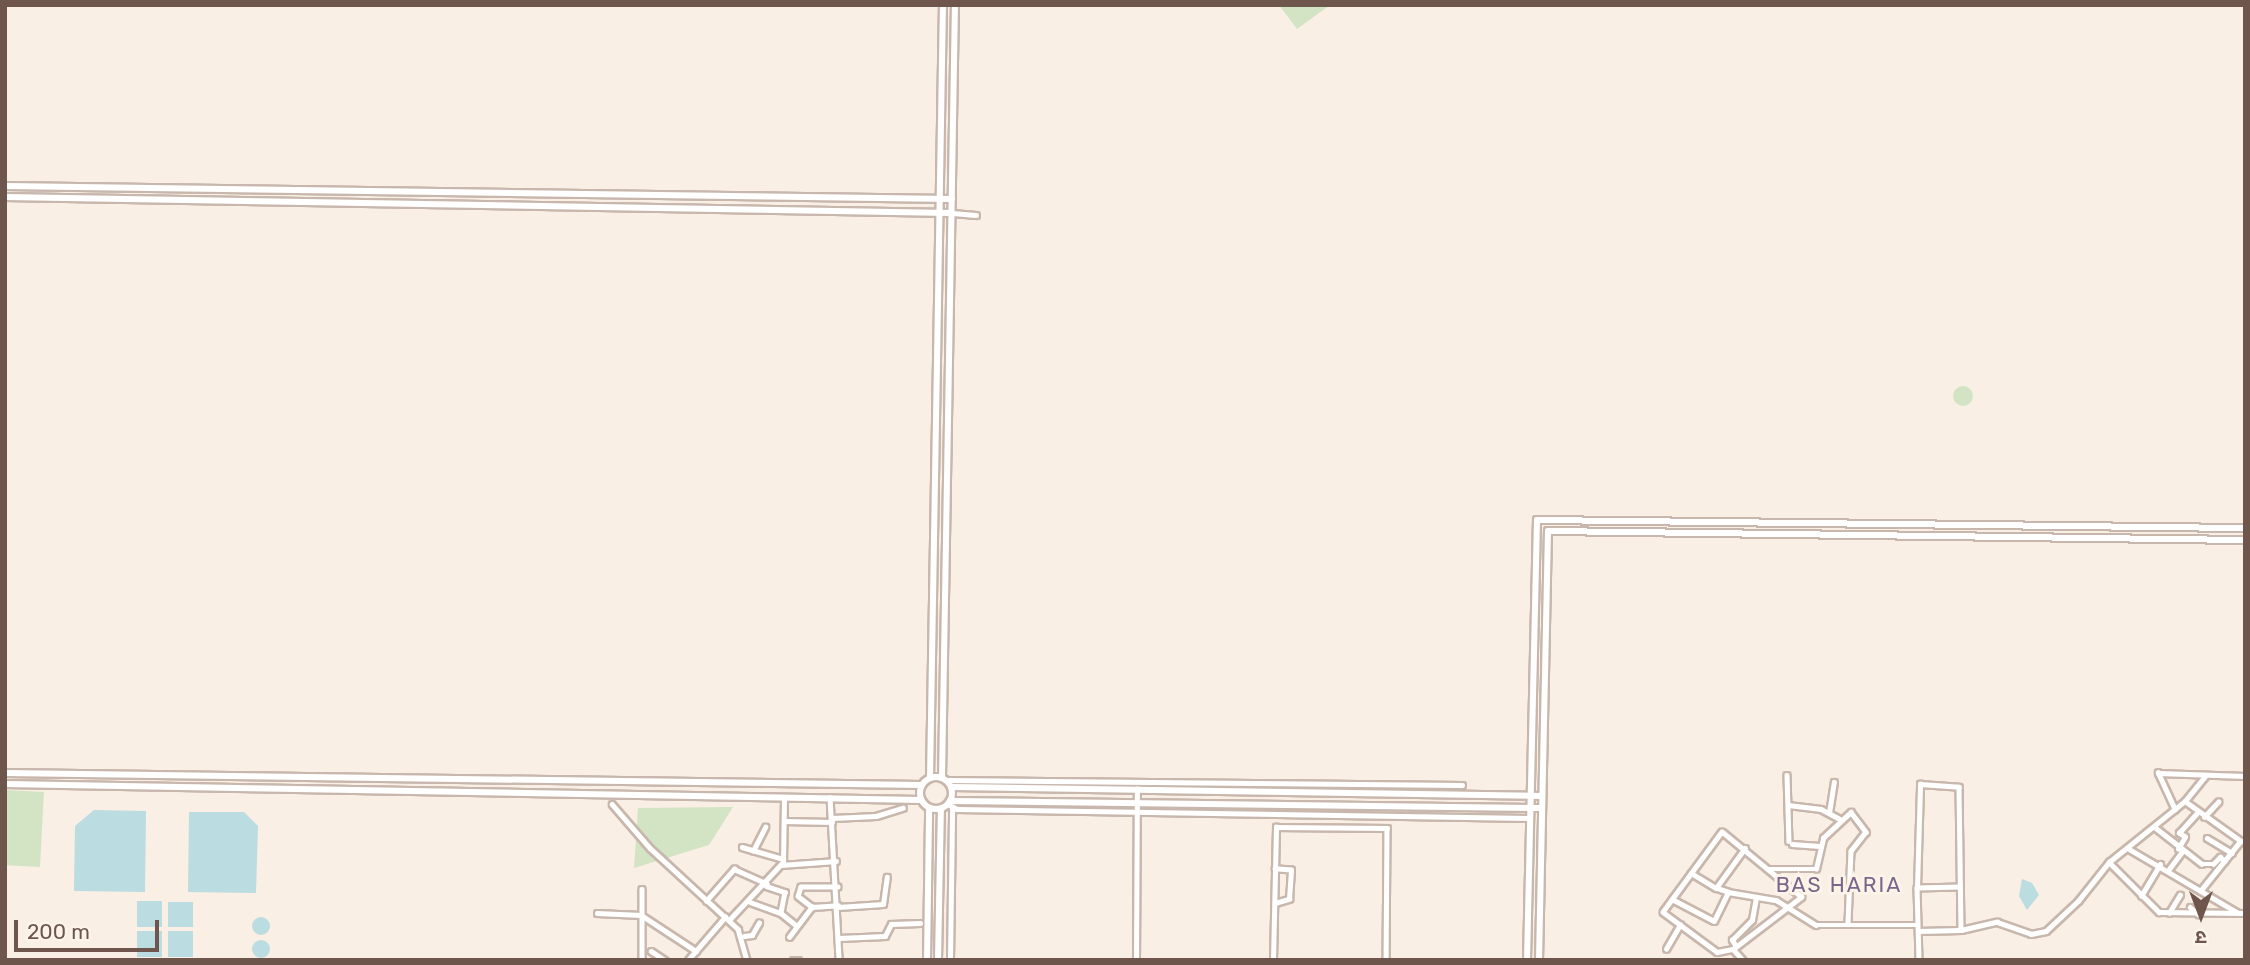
<!DOCTYPE html>
<html>
<head>
<meta charset="utf-8">
<style>
	body { margin:0 }
	#map { position:relative; width:2250px; height:965px; overflow:hidden; background:#f9efe4; font-family:Rubik,"Noto Sans Devanagari",sans-serif }
	div>[style] { position:absolute }
	.green>* { inset:0; background:#d3e4c4; transform-origin:0 0 }
	.round { border-radius:50% }
	.water>* { inset:0; background:#bbdce0; transform-origin:0 0 }
	.roads { filter:drop-shadow(2px 0 #c8b7ac) drop-shadow(-2px 0 #c8b7ac) drop-shadow(0 2px #c8b7ac) drop-shadow(0 -2px #c8b7ac) }
	.minor>* { height:4.5px; margin:-2.25px; padding:0 2.25px; transform-origin:2.25px; border-radius:2.25px; background:#fff }
	.tertiary>* { height:6px; margin:-3px; padding:0 3px; transform-origin:3px; border-radius:3px; background:#fff }
	.tertiary>.ring { margin:-3px; padding:0; box-sizing:content-box; background:none; border:6px solid #fff; border-radius:50% }
	span { translate:-50% -50%; white-space:nowrap; text-align:center; line-height:1.15; -webkit-text-stroke:6px #fcf4e9; paint-order:stroke }
	.neighbourhood-label { font-size:21px; color:#7b658a; letter-spacing:2px }
	.frame { position:absolute; inset:0; border:7px solid #6e564d; pointer-events:none }
	.north { position:absolute; left:2166px; top:881px; width:70px; height:70px; -webkit-text-stroke:5px #fcf4e9; paint-order:stroke; rotate:180deg; font-size:19px; font-weight:700; line-height:28px; text-align:center; color:#6e564d }
	.north::after { content:''; display:block; margin:auto; width:24px; height:32px; background:#6e564d; clip-path:polygon(50% 0,100% 100%,50% 72%,0 100%) }
	.scale { position:absolute; left:14px; top:920px; width:145px; height:32px; box-sizing:border-box; border:4px solid #6e564d; border-top:0; padding-left:9px; font-size:21px; line-height:24px; white-space:nowrap; color:#6e564d; -webkit-text-stroke:5px #fcf4e9; paint-order:stroke }
</style>
</head>
<body>
<div id="map">
	<div class="green">
		<div style="clip-path:polygon(1279px 5px,1330px 5px,1297px 29px)"></div>
		<div class="round" style="left:1953px;top:386px;width:20px;height:20px"></div>
		<div style="left:5px;top:790px;width:39px;height:75px;rotate:3deg"></div>
		<div style="clip-path:polygon(733px 807px,709px 845px,634px 868px,638px 808px)"></div>
	</div>
	<div class="water">
		<div style="clip-path:polygon(94px 810px,146px 811px,145px 892px,74px 891px,75px 826px)"></div>
		<div style="clip-path:polygon(189px 812px,244px 812px,258px 826px,256px 893px,188px 892px)"></div>
		<div style="clip-path:polygon(2022px 879px,2032px 883px,2039px 895px,2027px 910px,2019px 896px)"></div>
		<div style="left:137px;top:901px;width:25px;height:26px"></div>
		<div style="left:168px;top:902px;width:25px;height:25px"></div>
		<div class="round" style="left:252px;top:917px;width:18px;height:18px"></div>
		<div style="left:137px;top:931px;width:25px;height:26px"></div>
		<div style="left:168px;top:931px;width:25px;height:26px"></div>
		<div class="round" style="left:252px;top:940px;width:18px;height:18px"></div>
	</div>
	<div class="roads">
		<div class="minor">
			<div style="left:952px;top:213px;width:24px;rotate:5deg"></div>
			<div style="left:1787px;top:775px;width:66px;rotate:88.3deg"></div>
			<div style="left:947px;top:780px;width:515px;rotate:0.56deg"></div>
			<div style="left:830px;top:797px;width:163px;rotate:86.8deg"></div>
			<div style="left:2185px;top:801px;width:32px;rotate:-51deg"></div>
			<div style="left:612px;top:804px;width:58px;rotate:49.2deg"></div>
			<div style="left:650px;top:848px;width:120px;rotate:42.6deg"></div>
			<div style="left:738px;top:929px;width:32px;rotate:74deg"></div>
			<div style="left:948px;top:804px;width:10px;rotate:29deg"></div>
			<div style="left:957px;top:809px;width:572px;rotate:0.9deg"></div>
			<div style="left:1788px;top:805px;width:33px;rotate:7deg"></div>
			<div style="left:1821px;top:809px;width:21px;rotate:28deg"></div>
			<div style="left:2175px;top:810px;width:41px;rotate:-114.7deg"></div>
			<div style="left:2158px;top:773px;width:87px;rotate:2deg"></div>
			<div style="left:1829px;top:813px;width:31px;rotate:-81deg"></div>
			<div style="left:2204px;top:817px;width:21px;rotate:-47deg"></div>
			<div style="left:832px;top:818px;width:44px;rotate:-2.6deg"></div>
			<div style="left:876px;top:816px;width:28px;rotate:-17deg"></div>
			<div style="left:784px;top:821px;width:48px;rotate:1.2deg"></div>
			<div style="left:2156px;top:828px;width:58px;rotate:38deg"></div>
			<div style="left:2202px;top:864px;width:11px"></div>
			<div style="left:2213px;top:864px;width:10px;rotate:-45deg"></div>
			<div style="left:2220px;top:857px;width:6px;rotate:39deg"></div>
			<div style="left:2207px;top:838px;width:29px;rotate:31deg"></div>
			<div style="left:1792px;top:844px;width:28px;rotate:4deg"></div>
			<div style="left:742px;top:847px;width:43px;rotate:16.3deg"></div>
			<div style="left:2129px;top:849px;width:125px;rotate:30.3deg"></div>
			<div style="left:2178px;top:849px;width:14px;rotate:-60deg"></div>
			<div style="left:2185px;top:837px;width:7px;rotate:-146deg"></div>
			<div style="left:2179px;top:833px;width:28px;rotate:-48deg"></div>
			<div style="left:753px;top:851px;width:27px;rotate:-63deg"></div>
			<div style="left:2109px;top:862px;width:71px;rotate:45deg"></div>
			<div style="left:2159px;top:912px;width:86px;rotate:0.7deg"></div>
			<div style="left:781px;top:865px;width:55px;rotate:-4.2deg"></div>
			<div style="left:1770px;top:869px;width:46px"></div>
			<div style="left:1816px;top:869px;width:32px;rotate:-77deg"></div>
			<div style="left:1823px;top:838px;width:38px;rotate:-43deg"></div>
			<div style="left:1851px;top:812px;width:25px;rotate:53deg"></div>
			<div style="left:1866px;top:832px;width:24px;rotate:128deg"></div>
			<div style="left:1851px;top:851px;width:71px;rotate:92.4deg"></div>
			<div style="left:2169px;top:869px;width:21px;rotate:-53deg"></div>
			<div style="left:1691px;top:873px;width:29px;rotate:31deg"></div>
			<div style="left:766px;top:886px;width:20px;rotate:18deg"></div>
			<div style="left:785px;top:892px;width:21px;rotate:101deg"></div>
			<div style="left:838px;top:887px;width:37px;rotate:180deg"></div>
			<div style="left:801px;top:887px;width:9px;rotate:108deg"></div>
			<div style="left:798px;top:896px;width:18px;rotate:38deg"></div>
			<div style="left:812px;top:907px;width:26px;rotate:-4deg"></div>
			<div style="left:1960px;top:887px;width:43px;rotate:178.7deg"></div>
			<div style="left:1917px;top:888px;width:104px;rotate:-88.3deg"></div>
			<div style="left:1920px;top:784px;width:39px;rotate:4deg"></div>
			<div style="left:1959px;top:787px;width:143px;rotate:89.2deg"></div>
			<div style="left:1917px;top:888px;width:72px;rotate:88.4deg"></div>
			<div style="left:642px;top:889px;width:71px;rotate:90deg"></div>
			<div style="left:1728px;top:892px;width:13px;rotate:-162deg"></div>
			<div style="left:1716px;top:888px;width:49px;rotate:-54.1deg"></div>
			<div style="left:2141px;top:896px;width:37px;rotate:-59deg"></div>
			<div style="left:1672px;top:899px;width:47px;rotate:27.6deg"></div>
			<div style="left:1714px;top:921px;width:32px;rotate:-64deg"></div>
			<div style="left:1728px;top:892px;width:49px;rotate:9.5deg"></div>
			<div style="left:1776px;top:900px;width:47px;rotate:32deg"></div>
			<div style="left:1816px;top:925px;width:102px"></div>
			<div style="left:706px;top:901px;width:43px;rotate:-48.8deg"></div>
			<div style="left:734px;top:869px;width:36px;rotate:24deg"></div>
			<div style="left:750px;top:902px;width:33px;rotate:20deg"></div>
			<div style="left:781px;top:913px;width:19px;rotate:39deg"></div>
			<div style="left:1275px;top:903px;width:15px;rotate:-16deg"></div>
			<div style="left:1289px;top:899px;width:29px;rotate:-86deg"></div>
			<div style="left:1291px;top:870px;width:16px;rotate:-176deg"></div>
			<div style="left:838px;top:907px;width:45px;rotate:-3.8deg"></div>
			<div style="left:883px;top:904px;width:27px;rotate:-82deg"></div>
			<div style="left:2190px;top:907px;width:11px;rotate:41deg"></div>
			<div style="left:597px;top:913px;width:44px;rotate:2.6deg"></div>
			<div style="left:641px;top:915px;width:66px;rotate:33.2deg"></div>
			<div style="left:2169px;top:913px;width:21px;rotate:-59deg"></div>
			<div style="left:729px;top:920px;width:79px;rotate:-47deg"></div>
			<div style="left:783px;top:862px;width:64px;rotate:-89.1deg"></div>
			<div style="left:1918px;top:931px;width:43px;rotate:-1.3deg"></div>
			<div style="left:1961px;top:930px;width:37px;rotate:-13deg"></div>
			<div style="left:1997px;top:922px;width:36px;rotate:19deg"></div>
			<div style="left:2031px;top:934px;width:15px;rotate:-11deg"></div>
			<div style="left:2046px;top:931px;width:44px;rotate:-43.2deg"></div>
			<div style="left:2078px;top:901px;width:50px;rotate:-51.5deg"></div>
			<div style="left:2109px;top:862px;width:97px;rotate:-38.8deg"></div>
			<div style="left:2185px;top:801px;width:69px;rotate:35.5deg"></div>
			<div style="left:2241px;top:841px;width:64px;rotate:128.7deg"></div>
			<div style="left:744px;top:936px;width:8px;rotate:-7deg"></div>
			<div style="left:752px;top:935px;width:14px;rotate:-60deg"></div>
			<div style="left:789px;top:937px;width:38px;rotate:-53deg"></div>
			<div style="left:839px;top:938px;width:46px;rotate:-2.5deg"></div>
			<div style="left:885px;top:936px;width:13px;rotate:-63deg"></div>
			<div style="left:891px;top:924px;width:29px;rotate:-2deg"></div>
			<div style="left:1736px;top:947px;width:8px;rotate:-120deg"></div>
			<div style="left:1732px;top:940px;width:28px;rotate:-45deg"></div>
			<div style="left:1752px;top:920px;width:23px;rotate:-80deg"></div>
			<div style="left:1666px;top:949px;width:28px;rotate:-60deg"></div>
			<div style="left:1733px;top:949px;width:86px;rotate:-37.4deg"></div>
			<div style="left:1801px;top:897px;width:102px;rotate:-140.6deg"></div>
			<div style="left:1722px;top:832px;width:99px;rotate:126.4deg"></div>
			<div style="left:1663px;top:912px;width:67px;rotate:36.5deg"></div>
			<div style="left:1717px;top:952px;width:16px;rotate:-11deg"></div>
			<div style="left:1733px;top:949px;width:15px;rotate:48deg"></div>
			<div style="left:651px;top:951px;width:17px;rotate:33deg"></div>
			<div style="left:688px;top:960px;width:57px;rotate:-49.3deg"></div>
			<div style="left:793px;top:960px;width:6px"></div>
			<div style="left:950px;top:960px;width:151px;rotate:-89.2deg"></div>
			<div style="left:1136px;top:960px;width:171px;rotate:-89.7deg"></div>
			<div style="left:1273px;top:960px;width:133px;rotate:-88.7deg"></div>
			<div style="left:1276px;top:827px;width:111px;rotate:0.5deg"></div>
			<div style="left:1387px;top:828px;width:132px;rotate:90.4deg"></div>
		</div>
		<div class="tertiary">
			<div style="left:5px;top:186px;width:947px;rotate:0.79deg"></div>
			<div style="left:5px;top:197px;width:946px;rotate:0.97deg"></div>
			<div style="left:5px;top:773px;width:917px;rotate:0.75deg"></div>
			<div class="ring" style="left:920px;top:777px;width:26px;height:26px"></div>
			<div style="left:930px;top:778px;width:773px;rotate:-89.04deg"></div>
			<div style="left:942px;top:778px;width:773px;rotate:-89.04deg"></div>
			<div style="left:5px;top:784px;width:916px;rotate:1deg"></div>
			<div style="left:951px;top:787px;width:591px;rotate:0.87deg"></div>
			<div style="left:950px;top:801px;width:592px;rotate:0.68deg"></div>
			<div style="left:927px;top:960px;width:152px;rotate:-89.2deg"></div>
			<div style="left:938px;top:960px;width:151px;rotate:-88.9deg"></div>
			<div style="left:1527px;top:960px;width:440px;rotate:-88.7deg"></div>
			<div style="left:1537px;top:520px;width:708px;rotate:0.65deg"></div>
			<div style="left:1539px;top:960px;width:429px;rotate:-88.8deg"></div>
			<div style="left:1548px;top:531px;width:697px;rotate:0.74deg"></div>
		</div>
	</div>
	<div class="neighbourhood-label">
		<span style="left:1839px;top:885px">BAS HARIA</span>
	</div>
	<div class="frame"></div>
	<div class="north">उ</div>
	<div class="scale">200 m</div>
</div>
</body>
</html>
